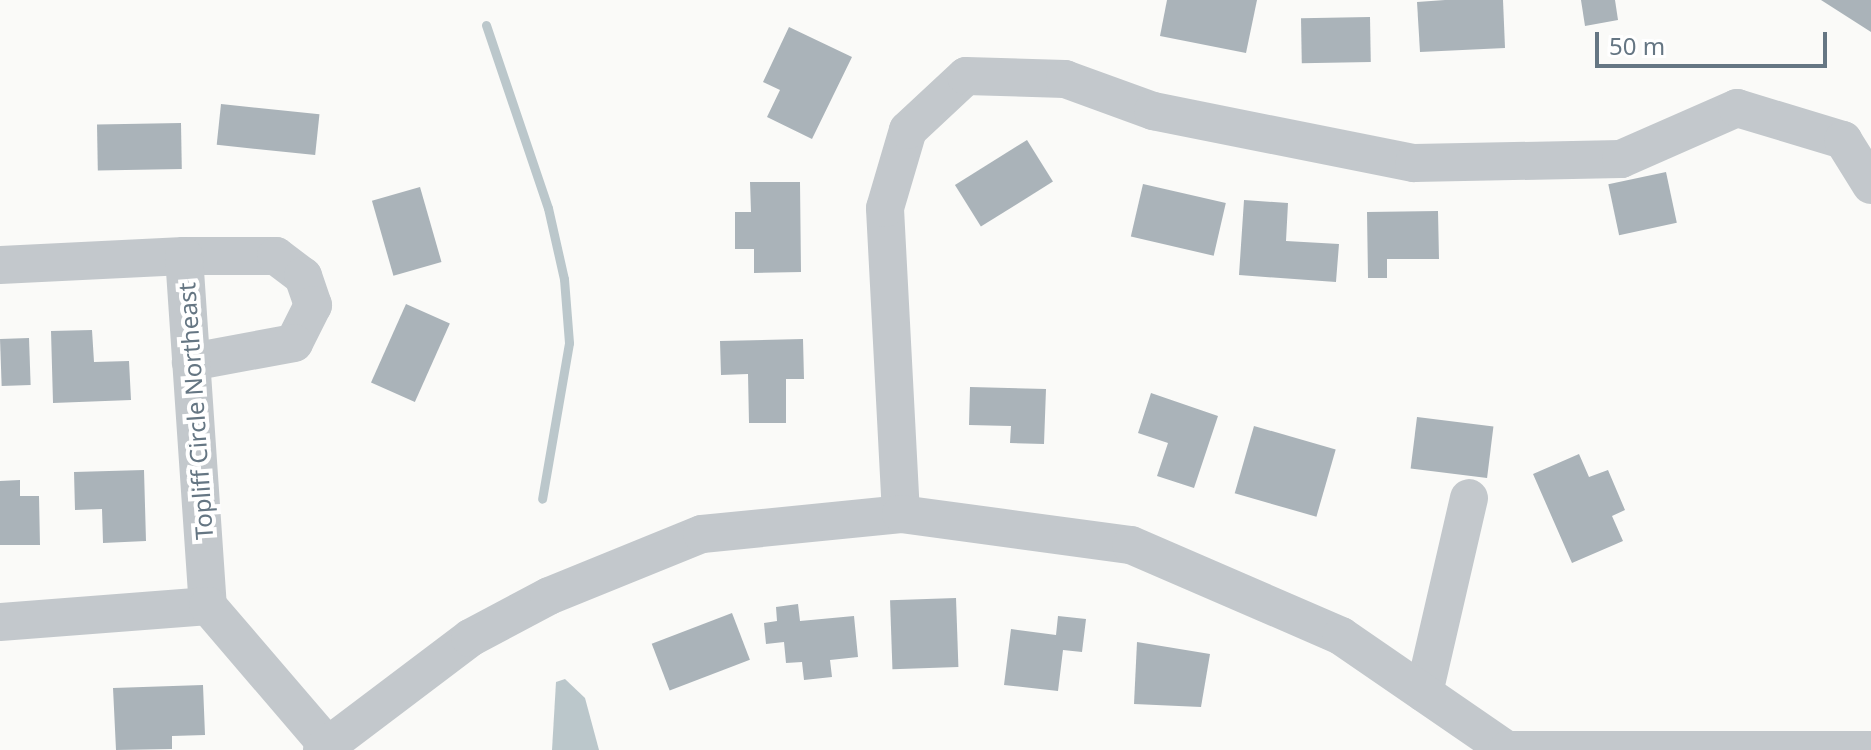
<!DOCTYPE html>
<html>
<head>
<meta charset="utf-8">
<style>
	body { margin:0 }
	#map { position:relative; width:1871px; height:750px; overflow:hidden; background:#fafaf8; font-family:"Noto Sans",sans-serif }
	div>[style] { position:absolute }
	.water>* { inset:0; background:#bbc7cb }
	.stream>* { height:9px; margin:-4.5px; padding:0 4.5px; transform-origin:4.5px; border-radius:4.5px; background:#bbc7cb }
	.building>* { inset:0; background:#aab3b9; transform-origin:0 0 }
	.minor>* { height:38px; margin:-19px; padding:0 19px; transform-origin:19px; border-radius:19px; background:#c3c8cc }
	span { translate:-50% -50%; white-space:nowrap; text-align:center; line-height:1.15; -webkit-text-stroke:8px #fff; paint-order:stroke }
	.street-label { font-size:24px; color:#657683 }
	.scale { position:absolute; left:1595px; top:32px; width:232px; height:36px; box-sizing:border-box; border:4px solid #657683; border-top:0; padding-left:10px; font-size:24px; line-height:28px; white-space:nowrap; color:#657683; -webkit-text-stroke:6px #fff; paint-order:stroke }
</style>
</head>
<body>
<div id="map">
	<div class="water">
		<div style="clip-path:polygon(565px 679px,585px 698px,599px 750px,552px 750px,556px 682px)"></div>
	</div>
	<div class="stream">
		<div style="left:486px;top:25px;width:193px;rotate:71.3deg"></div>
		<div style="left:548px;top:208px;width:73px;rotate:77.3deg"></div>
		<div style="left:564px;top:279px;width:64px;rotate:85.5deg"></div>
		<div style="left:569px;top:343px;width:158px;rotate:99.8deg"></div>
	</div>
	<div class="building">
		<div style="clip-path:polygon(1167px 0,1257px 0,1246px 53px,1160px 36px)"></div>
		<div style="clip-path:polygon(1445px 0,1503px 0,1505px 48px,1420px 52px,1417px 2px)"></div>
		<div style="clip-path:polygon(1581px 0,1615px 0,1618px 20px,1585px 26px)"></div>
		<div style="clip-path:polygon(1821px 0,1871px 0,1871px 32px)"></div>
		<div style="left:1370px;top:17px;width:45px;height:69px;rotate:89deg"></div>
		<div style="clip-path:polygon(789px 27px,852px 57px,812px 139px,767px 117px,780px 90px,763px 82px)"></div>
		<div style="left:221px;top:104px;width:99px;height:41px;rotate:6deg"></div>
		<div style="left:181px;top:123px;width:46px;height:84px;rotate:89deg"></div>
		<div style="left:1027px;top:140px;width:49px;height:85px;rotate:58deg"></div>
		<div style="left:1666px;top:172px;width:52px;height:59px;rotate:78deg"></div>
		<div style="clip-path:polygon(750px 182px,800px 182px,801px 272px,754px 273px,754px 249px,735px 249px,735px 212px,751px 212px)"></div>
		<div style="left:1143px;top:184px;width:85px;height:54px;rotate:13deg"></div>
		<div style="left:420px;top:187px;width:78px;height:50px;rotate:74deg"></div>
		<div style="clip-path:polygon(1244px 200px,1288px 203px,1286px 241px,1339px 244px,1336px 282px,1239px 275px)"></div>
		<div style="clip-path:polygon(1438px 211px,1439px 259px,1387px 259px,1387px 278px,1368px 278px,1367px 212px)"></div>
		<div style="left:406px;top:304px;width:48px;height:86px;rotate:24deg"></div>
		<div style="clip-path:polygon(92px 330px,94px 362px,129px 361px,131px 400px,53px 403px,51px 331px)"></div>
		<div style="left:29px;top:338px;width:47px;height:29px;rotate:88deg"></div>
		<div style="clip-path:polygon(803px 339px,804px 379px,786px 379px,786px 423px,749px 423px,748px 374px,721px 375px,720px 341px)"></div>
		<div style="clip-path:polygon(970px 387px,1046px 389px,1044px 444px,1010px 443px,1011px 426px,969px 425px)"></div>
		<div style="clip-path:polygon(1151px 393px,1218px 416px,1194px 488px,1157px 476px,1168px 443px,1138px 433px)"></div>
		<div style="left:1417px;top:417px;width:77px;height:52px;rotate:7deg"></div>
		<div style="left:1254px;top:426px;width:85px;height:70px;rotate:16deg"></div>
		<div style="clip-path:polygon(1579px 454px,1589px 477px,1608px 470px,1625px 510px,1612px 516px,1623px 541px,1572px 563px,1533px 474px)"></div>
		<div style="clip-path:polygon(144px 470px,146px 541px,103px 543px,102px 509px,75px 510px,74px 472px)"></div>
		<div style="clip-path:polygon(20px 480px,20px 496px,39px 496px,40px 545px,0 545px,0 481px)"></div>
		<div style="left:956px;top:598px;width:69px;height:66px;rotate:88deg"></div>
		<div style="clip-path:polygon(798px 604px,800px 621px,854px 616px,858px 657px,830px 660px,832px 677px,804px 680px,802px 662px,786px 663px,784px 642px,766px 644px,764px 623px,777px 621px,776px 607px)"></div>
		<div style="left:732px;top:613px;width:50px;height:86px;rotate:69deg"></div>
		<div style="clip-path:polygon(1058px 616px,1086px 619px,1082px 652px,1063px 650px,1058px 691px,1004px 685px,1011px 629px,1056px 635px)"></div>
		<div style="clip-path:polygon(1137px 642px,1210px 654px,1201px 707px,1134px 704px)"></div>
		<div style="clip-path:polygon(203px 685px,205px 735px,172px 736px,172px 749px,116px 750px,113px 688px)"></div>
	</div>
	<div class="minor">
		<div style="left:184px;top:256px;width:92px"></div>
		<div style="left:276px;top:256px;width:34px;rotate:37deg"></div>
		<div style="left:303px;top:276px;width:31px;rotate:71deg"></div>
		<div style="left:313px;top:305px;width:42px;rotate:116.6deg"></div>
		<div style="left:294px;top:343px;width:105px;rotate:169.5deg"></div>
		<div style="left:0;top:265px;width:184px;rotate:-2.8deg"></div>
		<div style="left:184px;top:256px;width:351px;rotate:86.1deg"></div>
		<div style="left:901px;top:514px;width:306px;rotate:-93deg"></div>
		<div style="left:885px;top:208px;width:81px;rotate:-73.6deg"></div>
		<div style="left:908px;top:130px;width:79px;rotate:-43deg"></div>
		<div style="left:966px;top:76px;width:99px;rotate:1.7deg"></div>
		<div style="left:1065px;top:79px;width:94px;rotate:20deg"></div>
		<div style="left:1153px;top:111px;width:266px;rotate:11.3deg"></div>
		<div style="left:1414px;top:163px;width:207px;rotate:-1.1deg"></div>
		<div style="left:1621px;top:159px;width:127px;rotate:-23.7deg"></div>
		<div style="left:1737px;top:108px;width:111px;rotate:16.8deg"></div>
		<div style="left:1843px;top:140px;width:53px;rotate:58.1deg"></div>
		<div style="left:0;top:622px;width:209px;rotate:-4.4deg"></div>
		<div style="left:208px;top:606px;width:183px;rotate:49.4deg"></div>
		<div style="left:1424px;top:693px;width:200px;rotate:-77deg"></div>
		<div style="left:322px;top:750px;width:186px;rotate:-37.1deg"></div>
		<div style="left:470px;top:638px;width:89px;rotate:-28deg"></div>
		<div style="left:549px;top:596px;width:165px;rotate:-22.1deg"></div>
		<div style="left:702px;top:534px;width:200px;rotate:-5.7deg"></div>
		<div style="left:901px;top:514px;width:232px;rotate:7.7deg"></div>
		<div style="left:1131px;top:545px;width:229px;rotate:23.4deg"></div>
		<div style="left:1341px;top:636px;width:201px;rotate:34.5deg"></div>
		<div style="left:1507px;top:750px;width:364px"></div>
	</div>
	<div class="street-label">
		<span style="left:195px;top:411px;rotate:-94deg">Topliff Circle Northeast</span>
	</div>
	<div class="scale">50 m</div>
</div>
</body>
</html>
